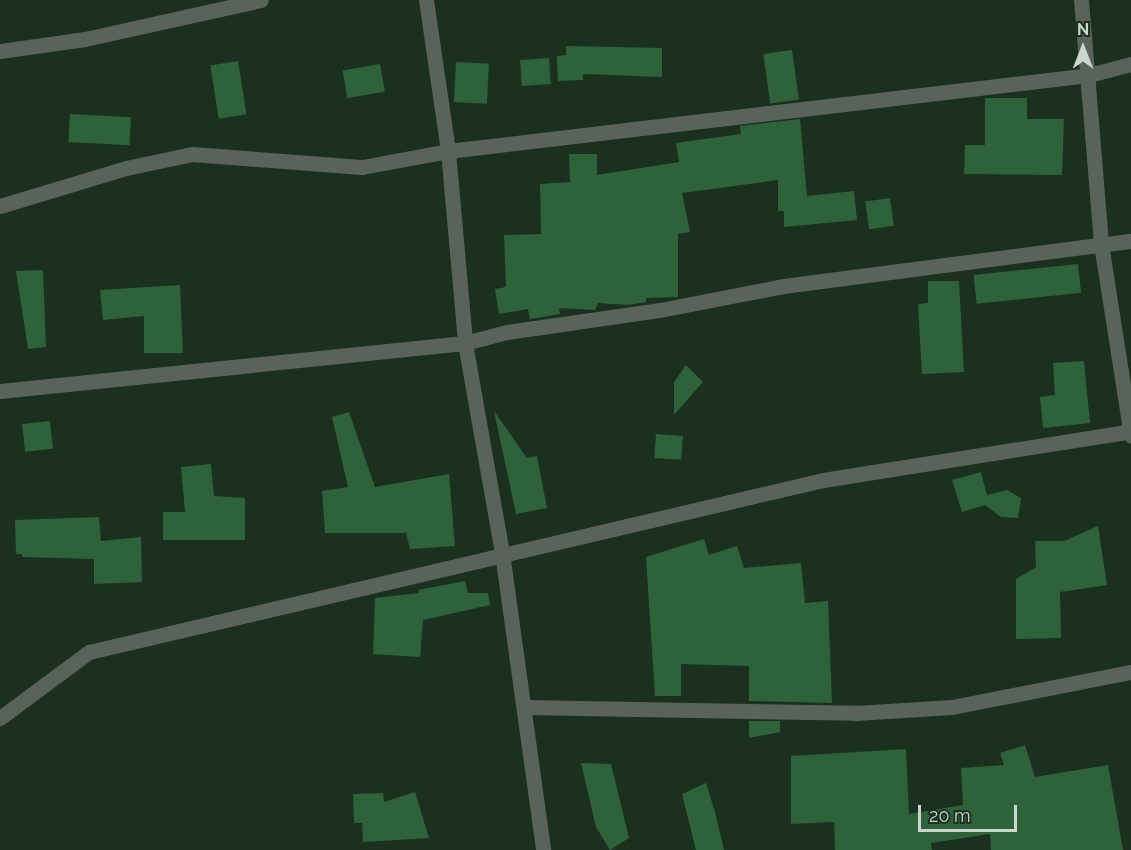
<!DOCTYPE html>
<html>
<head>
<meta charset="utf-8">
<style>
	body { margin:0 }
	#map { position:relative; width:1131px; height:850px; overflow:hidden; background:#1b301f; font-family:Raleway,sans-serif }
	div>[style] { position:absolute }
	.building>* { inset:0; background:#2e623b; transform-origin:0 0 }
	.minor>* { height:15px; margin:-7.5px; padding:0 7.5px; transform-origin:7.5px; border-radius:7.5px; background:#59635a }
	span { translate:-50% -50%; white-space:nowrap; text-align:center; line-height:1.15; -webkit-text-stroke:4.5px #1b301f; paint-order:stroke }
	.north { position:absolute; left:1053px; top:18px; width:60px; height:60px; -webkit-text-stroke:4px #1b301f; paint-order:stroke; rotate:0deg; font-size:16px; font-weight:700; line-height:24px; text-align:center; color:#cbd7cd }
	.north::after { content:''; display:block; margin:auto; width:21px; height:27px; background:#cbd7cd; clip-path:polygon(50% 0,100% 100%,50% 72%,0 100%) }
	.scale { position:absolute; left:918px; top:805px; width:99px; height:27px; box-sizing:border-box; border:3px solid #cbd7cd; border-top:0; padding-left:8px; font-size:18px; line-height:21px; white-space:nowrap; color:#cbd7cd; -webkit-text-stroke:4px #1b301f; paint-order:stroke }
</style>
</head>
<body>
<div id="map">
	<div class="building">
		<div style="clip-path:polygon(566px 46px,662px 48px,662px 77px,583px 74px,583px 80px,558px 81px,557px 56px,566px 55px)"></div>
		<div style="left:792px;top:50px;width:50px;height:29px;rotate:82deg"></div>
		<div style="left:549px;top:58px;width:26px;height:29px;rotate:86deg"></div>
		<div style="left:238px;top:61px;width:54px;height:28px;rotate:81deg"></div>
		<div style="left:456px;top:62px;width:33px;height:40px;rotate:3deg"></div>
		<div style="left:380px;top:64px;width:28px;height:38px;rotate:80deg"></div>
		<div style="clip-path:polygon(985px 98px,1027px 98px,1027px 119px,1064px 119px,1062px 175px,964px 174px,965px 145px,985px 145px)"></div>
		<div style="left:70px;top:114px;width:61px;height:28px;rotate:3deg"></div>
		<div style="clip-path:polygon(800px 119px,807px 196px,854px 191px,857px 220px,784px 227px,784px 211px,778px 211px,778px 180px,682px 193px,690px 232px,678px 234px,678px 297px,646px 298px,646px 302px,628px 305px,598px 303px,595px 310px,559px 308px,560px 314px,530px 319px,528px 309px,499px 314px,495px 289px,506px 287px,504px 235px,541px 234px,540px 184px,570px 182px,569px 154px,597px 154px,597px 175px,679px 162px,676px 143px,741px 134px,740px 126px)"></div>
		<div style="left:890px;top:198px;width:28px;height:25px;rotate:82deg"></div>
		<div style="left:1078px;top:264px;width:29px;height:105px;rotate:84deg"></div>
		<div style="clip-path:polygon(43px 270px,46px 347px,28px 349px,16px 271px)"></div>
		<div style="clip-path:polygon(928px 281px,959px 281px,964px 372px,922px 374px,918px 304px,928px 303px)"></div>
		<div style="clip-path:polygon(180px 285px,183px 353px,144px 353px,144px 316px,103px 320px,100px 290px)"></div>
		<div style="clip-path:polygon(1084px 361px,1090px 423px,1043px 428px,1040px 397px,1055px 395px,1053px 363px)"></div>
		<div style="clip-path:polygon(686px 365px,703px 382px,674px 415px,674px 382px)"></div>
		<div style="clip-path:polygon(494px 411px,527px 458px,537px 456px,547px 508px,516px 514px)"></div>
		<div style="clip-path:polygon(349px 412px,375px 487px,449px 474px,455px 546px,410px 549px,406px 533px,325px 533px,322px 491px,348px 487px,332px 417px)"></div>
		<div style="left:50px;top:421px;width:28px;height:28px;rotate:84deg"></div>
		<div style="left:656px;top:434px;width:27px;height:24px;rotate:4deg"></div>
		<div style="clip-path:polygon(211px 464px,214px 496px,245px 498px,245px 540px,163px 540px,163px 512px,185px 512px,181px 467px)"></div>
		<div style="clip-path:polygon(981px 472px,987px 495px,1007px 490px,1021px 498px,1018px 518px,1001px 517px,985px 505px,962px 512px,952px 480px)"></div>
		<div style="clip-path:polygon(99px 517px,101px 541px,141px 537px,142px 582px,94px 584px,94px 559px,22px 557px,22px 554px,16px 554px,15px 520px)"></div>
		<div style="clip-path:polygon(1098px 526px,1107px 585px,1060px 592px,1061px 638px,1016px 639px,1016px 579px,1036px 567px,1035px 541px,1064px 541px)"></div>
		<div style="clip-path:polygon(704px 539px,709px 555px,737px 546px,744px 568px,801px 563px,805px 603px,828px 601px,832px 703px,749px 701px,749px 666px,681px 664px,681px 696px,655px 696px,646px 557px)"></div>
		<div style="clip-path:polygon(465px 581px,468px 593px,488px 593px,490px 605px,423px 620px,420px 657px,373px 654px,375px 598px,419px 593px,418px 590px)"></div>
		<div style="clip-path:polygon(749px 721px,780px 721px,780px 732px,749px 738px)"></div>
		<div style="clip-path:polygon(1025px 745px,1035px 777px,1108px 765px,1123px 850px,991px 850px,990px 834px,931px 843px,932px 850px,835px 850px,834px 822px,791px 824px,791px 756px,906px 749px,909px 814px,963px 805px,961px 768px,1004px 765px,1000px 753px)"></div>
		<div style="clip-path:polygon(581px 763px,611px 764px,629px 838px,610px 850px,596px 827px)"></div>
		<div style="clip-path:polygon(706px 783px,715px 812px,724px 850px,696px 850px,682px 794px)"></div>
		<div style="clip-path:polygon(415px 792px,429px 838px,363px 842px,362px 823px,354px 823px,353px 794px,383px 793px,384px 802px)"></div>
	</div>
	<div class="minor">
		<div style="left:426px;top:0;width:153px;rotate:81.7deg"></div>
		<div style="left:448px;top:151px;width:193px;rotate:84.9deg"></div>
		<div style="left:465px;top:343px;width:213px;rotate:80deg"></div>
		<div style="left:502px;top:553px;width:300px;rotate:82.1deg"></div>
		<div style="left:1081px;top:0;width:245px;rotate:85.3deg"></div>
		<div style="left:1101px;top:244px;width:194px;rotate:81.1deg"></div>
		<div style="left:0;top:51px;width:86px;rotate:-8deg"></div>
		<div style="left:85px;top:39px;width:180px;rotate:-12.5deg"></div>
		<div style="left:0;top:206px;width:132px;rotate:-16.8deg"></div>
		<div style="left:126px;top:168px;width:67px;rotate:-12deg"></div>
		<div style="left:192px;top:154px;width:170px;rotate:4.4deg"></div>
		<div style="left:362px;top:167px;width:87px;rotate:-10.5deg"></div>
		<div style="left:448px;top:151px;width:645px;rotate:-6.76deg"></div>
		<div style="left:1089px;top:75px;width:43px;rotate:-14.7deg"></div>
		<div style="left:0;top:391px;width:467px;rotate:-5.9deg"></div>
		<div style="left:465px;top:343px;width:43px;rotate:-14.7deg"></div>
		<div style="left:507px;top:332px;width:155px;rotate:-8.2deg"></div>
		<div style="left:660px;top:310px;width:125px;rotate:-11deg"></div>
		<div style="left:783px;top:286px;width:351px;rotate:-7.4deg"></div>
		<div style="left:524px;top:707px;width:332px;rotate:1deg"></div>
		<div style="left:856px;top:713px;width:96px;rotate:-3.6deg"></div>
		<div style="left:952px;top:707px;width:182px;rotate:-11.1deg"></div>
		<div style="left:0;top:718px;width:111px;rotate:-36.6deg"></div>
		<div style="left:89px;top:652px;width:754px;rotate:-13.19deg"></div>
		<div style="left:823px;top:480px;width:312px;rotate:-9deg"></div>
	</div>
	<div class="north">N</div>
	<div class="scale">20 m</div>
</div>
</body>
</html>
